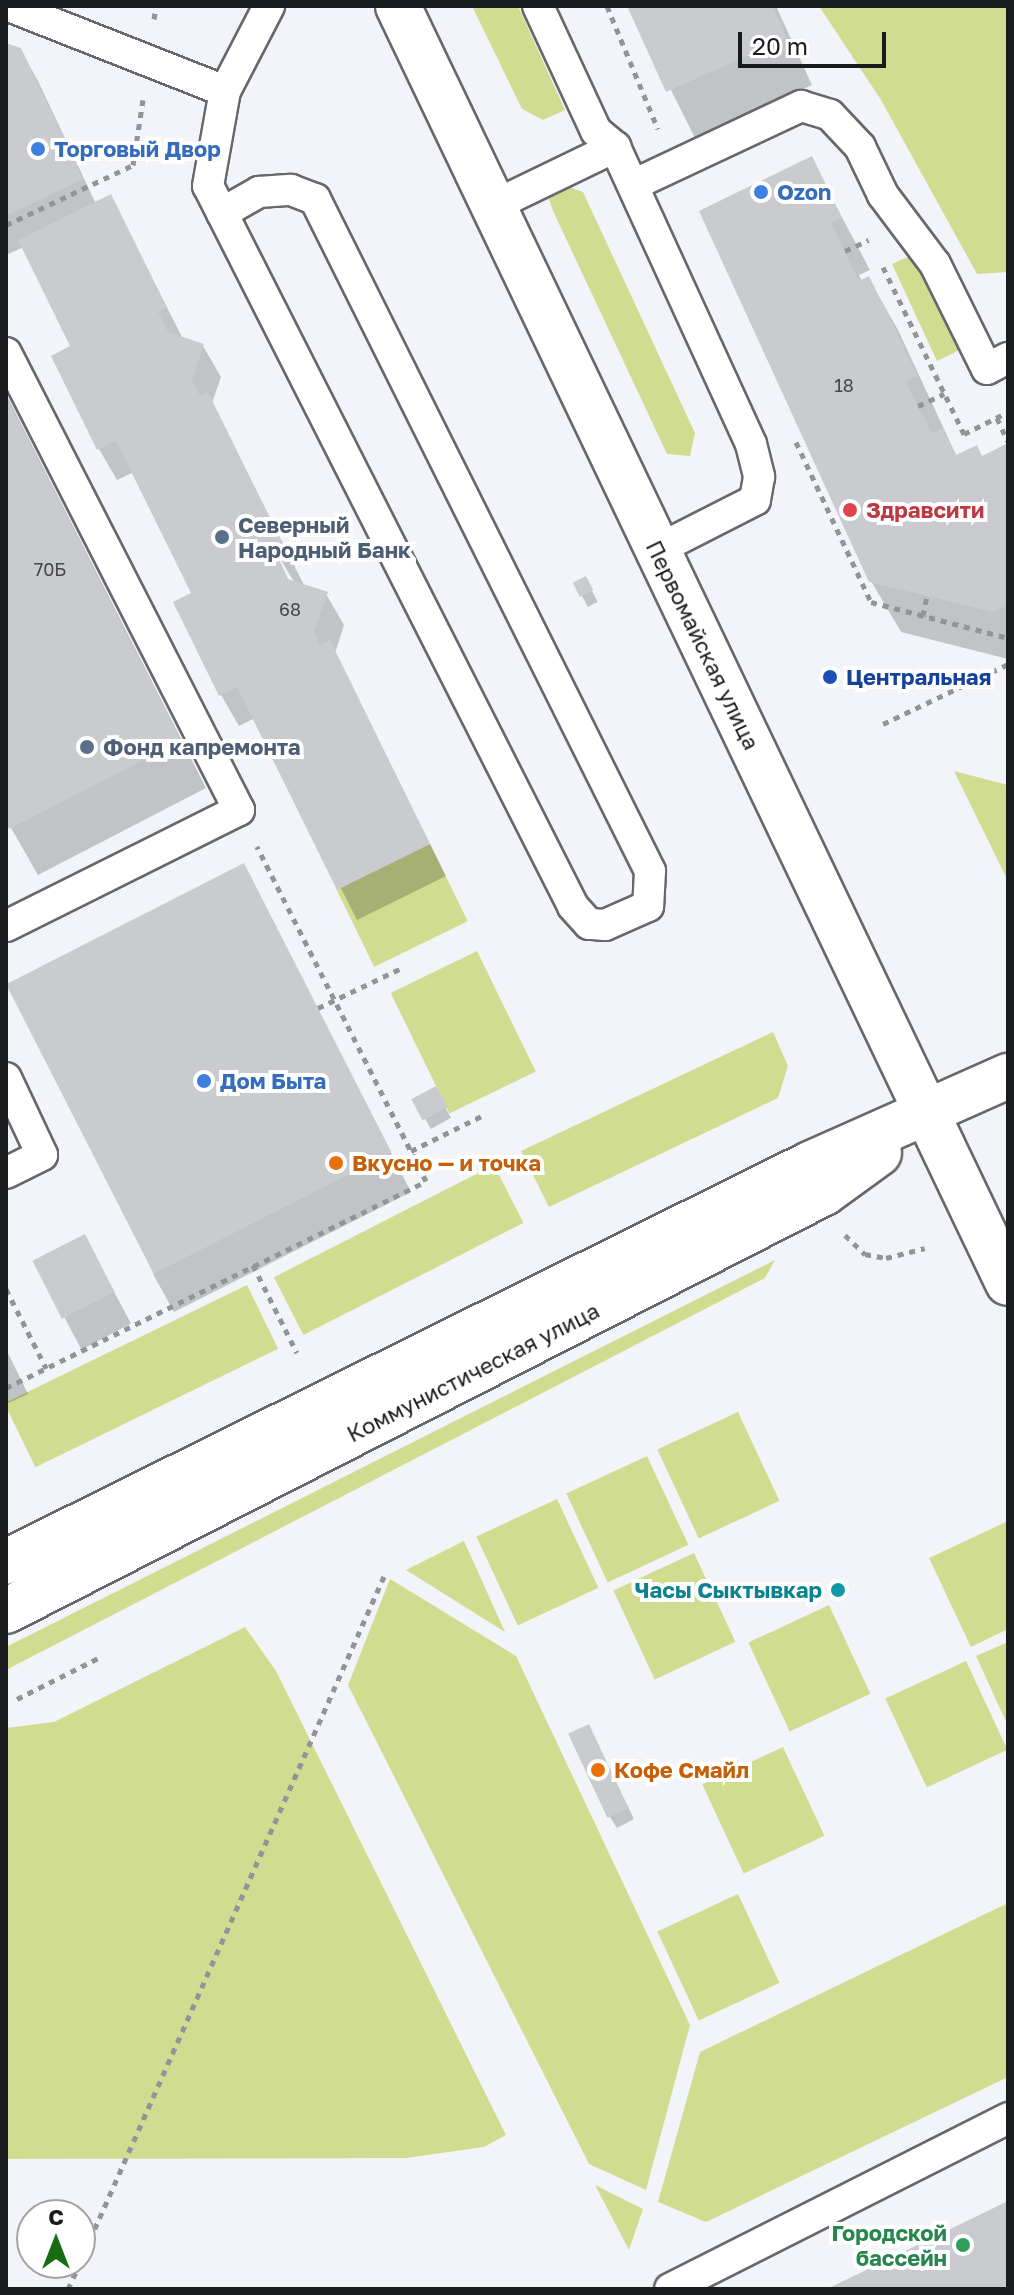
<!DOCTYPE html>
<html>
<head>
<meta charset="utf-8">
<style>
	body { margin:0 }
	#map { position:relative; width:1014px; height:2295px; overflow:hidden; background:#f2f4f9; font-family:"Golos Text",sans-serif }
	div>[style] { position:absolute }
	.green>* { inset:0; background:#d0dd91; transform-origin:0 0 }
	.shadow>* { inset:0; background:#0003; transform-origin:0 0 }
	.building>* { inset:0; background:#c9cbcf; transform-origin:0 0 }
	.path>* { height:5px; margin-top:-2.5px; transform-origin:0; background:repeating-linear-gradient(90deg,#929497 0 6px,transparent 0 12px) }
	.roads { filter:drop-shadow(2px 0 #67686d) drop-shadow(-2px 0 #67686d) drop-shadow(0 2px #67686d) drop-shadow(0 -2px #67686d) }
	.service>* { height:30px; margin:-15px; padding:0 15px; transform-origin:15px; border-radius:15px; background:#fff }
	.secondary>* { height:44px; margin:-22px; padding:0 22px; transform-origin:22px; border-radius:22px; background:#fff }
	.primary>* { height:44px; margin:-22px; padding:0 22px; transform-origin:22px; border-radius:22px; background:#fff }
	.dots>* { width:22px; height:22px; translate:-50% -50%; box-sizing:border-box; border:4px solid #fff; border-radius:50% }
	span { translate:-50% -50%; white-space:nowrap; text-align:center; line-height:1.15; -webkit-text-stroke:8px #fff; paint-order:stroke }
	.number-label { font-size:18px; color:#454648 }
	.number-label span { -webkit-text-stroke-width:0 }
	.shop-label { font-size:22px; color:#366cbe; font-weight:700 }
	.left { translate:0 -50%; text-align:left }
	.health-label { font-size:22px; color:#be3a42; font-weight:700 }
	.service-label { font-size:22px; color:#4e5e75; font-weight:700 }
	.street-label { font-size:22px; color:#191a1b }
	.transit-label { font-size:22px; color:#164399; font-weight:700 }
	.food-label { font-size:22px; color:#c56008; font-weight:700 }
	.culture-label { font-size:22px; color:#0d838f; font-weight:700 }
	.right { translate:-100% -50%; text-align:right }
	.leisure-label { font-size:22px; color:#27864d; font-weight:700 }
	.frame { position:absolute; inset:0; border:8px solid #191a1b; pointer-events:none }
	.north { position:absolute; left:16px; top:2199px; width:80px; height:80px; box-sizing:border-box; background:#fff; border:2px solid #a3a3a4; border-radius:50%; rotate:0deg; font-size:22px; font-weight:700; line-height:32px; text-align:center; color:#191a1b }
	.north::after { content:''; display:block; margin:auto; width:28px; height:36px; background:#186d14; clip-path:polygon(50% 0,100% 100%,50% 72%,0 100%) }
	.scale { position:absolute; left:738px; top:32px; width:148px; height:36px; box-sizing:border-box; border:4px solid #191a1b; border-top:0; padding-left:10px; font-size:24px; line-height:28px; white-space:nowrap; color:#191a1b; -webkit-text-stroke:6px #fff; paint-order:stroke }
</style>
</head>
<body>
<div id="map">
	<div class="green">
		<div style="clip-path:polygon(472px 6px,518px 6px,565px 110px,543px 120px,522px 109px)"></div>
		<div style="clip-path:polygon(819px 6px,1008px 6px,1008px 272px,977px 274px,881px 100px)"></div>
		<div style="clip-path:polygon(564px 185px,583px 192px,695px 433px,690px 456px,667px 454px,553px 211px,549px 199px)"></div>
		<div style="clip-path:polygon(917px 253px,968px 346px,937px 361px,892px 264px)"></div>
		<div style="clip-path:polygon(954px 771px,1008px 785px,1008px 881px)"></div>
		<div style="left:430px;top:844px;width:86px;height:104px;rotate:64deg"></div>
		<div style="left:477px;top:951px;width:134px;height:96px;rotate:64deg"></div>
		<div style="clip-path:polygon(773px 1032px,788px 1066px,778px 1098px,549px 1207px,521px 1151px)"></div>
		<div style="left:494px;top:1165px;width:65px;height:247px;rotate:63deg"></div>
		<div style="clip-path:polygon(775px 1260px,765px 1278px,6px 1670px,6px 1647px)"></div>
		<div style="left:247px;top:1285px;width:71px;height:270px;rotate:64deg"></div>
		<div style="left:738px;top:1412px;width:98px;height:89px;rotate:65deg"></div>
		<div style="left:647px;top:1456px;width:98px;height:89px;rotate:65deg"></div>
		<div style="left:557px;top:1499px;width:98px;height:89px;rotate:65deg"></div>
		<div style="clip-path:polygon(1008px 1521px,1008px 1629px,971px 1647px,929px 1558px)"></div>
		<div style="clip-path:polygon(464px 1541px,505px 1632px,406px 1570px)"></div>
		<div style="left:694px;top:1553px;width:98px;height:89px;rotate:65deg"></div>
		<div style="clip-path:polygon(390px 1579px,516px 1656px,690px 2025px,646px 2190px,589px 2164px,348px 1685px)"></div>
		<div style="left:829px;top:1605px;width:98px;height:89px;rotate:65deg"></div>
		<div style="clip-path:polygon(245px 1627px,276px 1671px,506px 2135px,484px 2147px,406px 2158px,6px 2159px,6px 1728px,54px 1722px)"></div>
		<div style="clip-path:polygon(1008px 1642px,1008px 1726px,976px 1656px)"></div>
		<div style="left:966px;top:1661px;width:98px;height:89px;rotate:65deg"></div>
		<div style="left:783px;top:1747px;width:98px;height:89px;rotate:65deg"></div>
		<div style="left:738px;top:1894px;width:98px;height:89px;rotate:65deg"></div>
		<div style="clip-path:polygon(1008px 1903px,1008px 2077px,706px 2222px,658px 2202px,700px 2052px)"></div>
		<div style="clip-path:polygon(595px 2185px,643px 2209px,629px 2250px)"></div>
	</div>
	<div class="shadow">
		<div style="clip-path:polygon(629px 6px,776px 6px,812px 85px,695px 138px)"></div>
		<div style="clip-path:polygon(evenodd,6px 44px,20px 49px,38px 81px,96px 204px,111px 197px,183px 339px,203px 346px,221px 377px,212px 403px,305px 587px,326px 594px,344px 625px,335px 653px,446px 876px,357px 920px,255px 718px,239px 726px,221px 695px,194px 594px,134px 472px,117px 480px,99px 449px,73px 347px,24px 247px,6px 255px,6px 44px,274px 548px,294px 582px,289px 582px,274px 548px)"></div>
		<div style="clip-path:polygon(811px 159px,870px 270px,859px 275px,862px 282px,869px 279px,898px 330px,957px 457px,982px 458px,1008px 445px,1008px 659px,901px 632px,871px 581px)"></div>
		<div style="clip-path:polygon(6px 394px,206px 788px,38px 875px,6px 819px)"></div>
		<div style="left:585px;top:578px;width:27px;height:11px;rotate:62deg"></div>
		<div style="clip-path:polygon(244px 866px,411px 1192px,174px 1312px,153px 1274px)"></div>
		<div style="left:435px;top:1089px;width:33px;height:23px;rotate:61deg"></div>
		<div style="left:85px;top:1237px;width:98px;height:56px;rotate:62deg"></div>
		<div style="clip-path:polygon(6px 1349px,28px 1394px,6px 1404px)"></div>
		<div style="clip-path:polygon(594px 1737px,634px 1819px,617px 1828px,610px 1817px)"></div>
	</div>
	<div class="building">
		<div style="clip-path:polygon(627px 6px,772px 6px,787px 38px,666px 92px)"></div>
		<div style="clip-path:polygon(6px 43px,21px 48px,83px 179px,6px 216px)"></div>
		<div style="clip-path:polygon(812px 156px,842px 218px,831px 223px,859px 281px,869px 276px,918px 376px,906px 382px,932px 433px,943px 428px,956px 455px,977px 445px,982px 456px,1008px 443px,1008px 605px,993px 612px,869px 582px,699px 211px)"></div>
		<div style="clip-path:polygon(111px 194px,167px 308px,158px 312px,168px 332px,204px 344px,192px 380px,200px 396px,208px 392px,287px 553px,278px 558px,288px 579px,328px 592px,314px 632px,320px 645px,330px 640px,430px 844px,337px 890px,237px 687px,219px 696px,173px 602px,191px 593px,116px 441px,97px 450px,51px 356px,70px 346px,18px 240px)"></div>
		<div style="clip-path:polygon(6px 397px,181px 741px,9px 829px,6px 823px)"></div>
		<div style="left:586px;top:576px;width:16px;height:15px;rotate:63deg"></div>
		<div style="left:244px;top:863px;width:325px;height:267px;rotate:63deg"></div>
		<div style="left:436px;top:1086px;width:24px;height:28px;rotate:62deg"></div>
		<div style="left:85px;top:1234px;width:65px;height:59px;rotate:63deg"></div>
		<div style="left:589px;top:1724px;width:93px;height:23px;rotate:65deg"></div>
		<div style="clip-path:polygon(1008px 2201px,1008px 2289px,827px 2289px)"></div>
	</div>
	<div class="path">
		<div style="left:607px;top:6px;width:133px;rotate:67.5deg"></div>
		<div style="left:154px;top:19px;width:13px;rotate:-81deg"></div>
		<div style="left:6px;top:225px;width:140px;rotate:-25.3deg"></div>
		<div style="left:133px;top:165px;width:66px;rotate:-81.3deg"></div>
		<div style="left:845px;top:251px;width:26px;rotate:-25deg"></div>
		<div style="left:883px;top:267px;width:186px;rotate:64.1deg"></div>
		<div style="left:964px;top:434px;width:49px;rotate:-26.6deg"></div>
		<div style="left:918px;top:406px;width:29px;rotate:-25deg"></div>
		<div style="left:997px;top:418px;width:26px;rotate:65deg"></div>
		<div style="left:796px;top:442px;width:177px;rotate:64.9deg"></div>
		<div style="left:871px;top:602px;width:142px;rotate:14.7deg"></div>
		<div style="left:923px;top:616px;width:20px;rotate:-79deg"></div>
		<div style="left:883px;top:724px;width:139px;rotate:-25.6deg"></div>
		<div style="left:318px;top:1008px;width:95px;rotate:-25.5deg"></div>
		<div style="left:411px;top:1151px;width:81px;rotate:-26.3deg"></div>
		<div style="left:845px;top:1235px;width:28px;rotate:44deg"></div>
		<div style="left:865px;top:1254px;width:21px;rotate:11deg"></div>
		<div style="left:886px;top:1258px;width:40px;rotate:-14.4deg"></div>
		<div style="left:253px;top:1265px;width:98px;rotate:63.4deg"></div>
		<div style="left:6px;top:1289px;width:89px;rotate:63.1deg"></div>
		<div style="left:6px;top:1388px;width:468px;rotate:-26.2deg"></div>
		<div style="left:426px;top:1181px;width:375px;rotate:-116.8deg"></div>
		<div style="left:17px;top:1699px;width:95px;rotate:-26.8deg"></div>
		<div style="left:80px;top:2262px;width:753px;rotate:-66.09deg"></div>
		<div style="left:68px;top:2289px;width:29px;rotate:-65deg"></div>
	</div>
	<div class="roads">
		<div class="service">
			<div style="left:9px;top:6px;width:232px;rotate:21.5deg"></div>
			<div style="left:538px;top:6px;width:138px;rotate:65.1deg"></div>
			<div style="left:596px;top:131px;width:25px;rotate:40deg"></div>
			<div style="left:615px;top:147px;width:327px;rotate:65.4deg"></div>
			<div style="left:751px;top:444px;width:34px;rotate:76deg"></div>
			<div style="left:759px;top:477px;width:23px;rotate:100deg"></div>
			<div style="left:755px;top:500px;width:110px;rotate:153deg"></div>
			<div style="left:633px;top:185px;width:186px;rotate:-25.2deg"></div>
			<div style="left:801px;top:106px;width:30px;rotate:17deg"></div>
			<div style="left:830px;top:115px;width:44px;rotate:46.8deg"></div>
			<div style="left:860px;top:147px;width:53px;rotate:64.4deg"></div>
			<div style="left:883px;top:195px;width:86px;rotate:53deg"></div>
			<div style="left:935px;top:264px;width:117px;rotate:63.7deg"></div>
			<div style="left:987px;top:369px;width:24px;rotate:-28deg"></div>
			<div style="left:493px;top:206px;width:136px;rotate:-25.8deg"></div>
			<div style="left:222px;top:213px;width:43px;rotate:-29.6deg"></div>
			<div style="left:259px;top:192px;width:32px;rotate:-4deg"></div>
			<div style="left:291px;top:190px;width:26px;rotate:21deg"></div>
			<div style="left:315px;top:199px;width:751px;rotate:63.5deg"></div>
			<div style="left:650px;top:871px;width:35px;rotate:93deg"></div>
			<div style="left:648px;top:906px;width:47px;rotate:156.2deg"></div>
			<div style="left:605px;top:925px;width:16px;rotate:-176deg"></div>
			<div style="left:589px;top:924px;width:24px;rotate:-132deg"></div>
			<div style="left:573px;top:906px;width:777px;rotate:-116.86deg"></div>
			<div style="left:222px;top:213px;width:30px;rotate:-117deg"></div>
			<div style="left:208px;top:186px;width:97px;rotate:-79.9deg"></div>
			<div style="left:225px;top:91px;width:96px;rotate:-62.6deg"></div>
			<div style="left:6px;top:353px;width:513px;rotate:62.99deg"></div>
			<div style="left:239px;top:810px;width:260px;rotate:153.5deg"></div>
			<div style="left:6px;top:1078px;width:85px;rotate:64.9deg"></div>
			<div style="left:42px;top:1155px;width:40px;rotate:153.4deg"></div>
			<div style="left:670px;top:2289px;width:379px;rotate:-26.8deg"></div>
		</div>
		<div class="secondary">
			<div style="left:398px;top:6px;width:1415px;rotate:64.47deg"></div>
		</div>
		<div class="primary">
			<div style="left:6px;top:1562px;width:897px;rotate:-26.34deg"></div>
			<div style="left:810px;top:1164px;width:217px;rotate:-24deg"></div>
			<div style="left:6px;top:1611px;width:919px;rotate:-27.07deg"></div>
			<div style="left:824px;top:1193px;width:68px;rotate:-36deg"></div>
		</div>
	</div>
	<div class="dots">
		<div style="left:38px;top:149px;background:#3f7fe0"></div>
		<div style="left:761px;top:192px;background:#3f7fe0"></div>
		<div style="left:850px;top:510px;background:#e0444e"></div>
		<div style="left:222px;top:537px;background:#5c6f8a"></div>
		<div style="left:830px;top:677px;background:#1a4fb4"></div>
		<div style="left:87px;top:747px;background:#5c6f8a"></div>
		<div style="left:204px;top:1081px;background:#3f7fe0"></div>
		<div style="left:336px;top:1163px;background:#e8710a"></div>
		<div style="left:838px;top:1590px;background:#0f9aa8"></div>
		<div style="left:598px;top:1770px;background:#e8710a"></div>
		<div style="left:963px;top:2245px;background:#2e9e5b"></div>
	</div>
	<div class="number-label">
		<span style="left:844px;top:385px">18</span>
		<span style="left:50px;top:569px">70Б</span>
		<span style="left:290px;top:609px">68</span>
	</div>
	<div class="shop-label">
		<span class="left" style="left:54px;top:149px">Торговый Двор</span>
		<span class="left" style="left:777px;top:192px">Ozon</span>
		<span class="left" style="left:220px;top:1081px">Дом Быта</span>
	</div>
	<div class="health-label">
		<span class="left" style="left:866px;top:510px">Здравсити</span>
	</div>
	<div class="service-label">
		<span class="left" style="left:238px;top:537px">Северный<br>Народный Банк</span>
		<span class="left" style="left:103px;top:747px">Фонд капремонта</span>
	</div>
	<div class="street-label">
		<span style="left:703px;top:645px;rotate:64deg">Первомайская улица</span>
		<span style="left:473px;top:1372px;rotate:-27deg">Коммунистическая улица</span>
	</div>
	<div class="transit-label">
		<span class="left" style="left:846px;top:677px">Центральная</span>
	</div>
	<div class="food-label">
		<span class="left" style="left:352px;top:1163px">Вкусно — и точка</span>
		<span class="left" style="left:614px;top:1770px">Кофе Смайл</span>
	</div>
	<div class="culture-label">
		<span class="right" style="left:822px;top:1590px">Часы Сыктывкар</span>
	</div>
	<div class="leisure-label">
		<span class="right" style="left:947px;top:2245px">Городской<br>бассейн</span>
	</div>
	<div class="frame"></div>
	<div class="north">С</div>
	<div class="scale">20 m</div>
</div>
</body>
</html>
